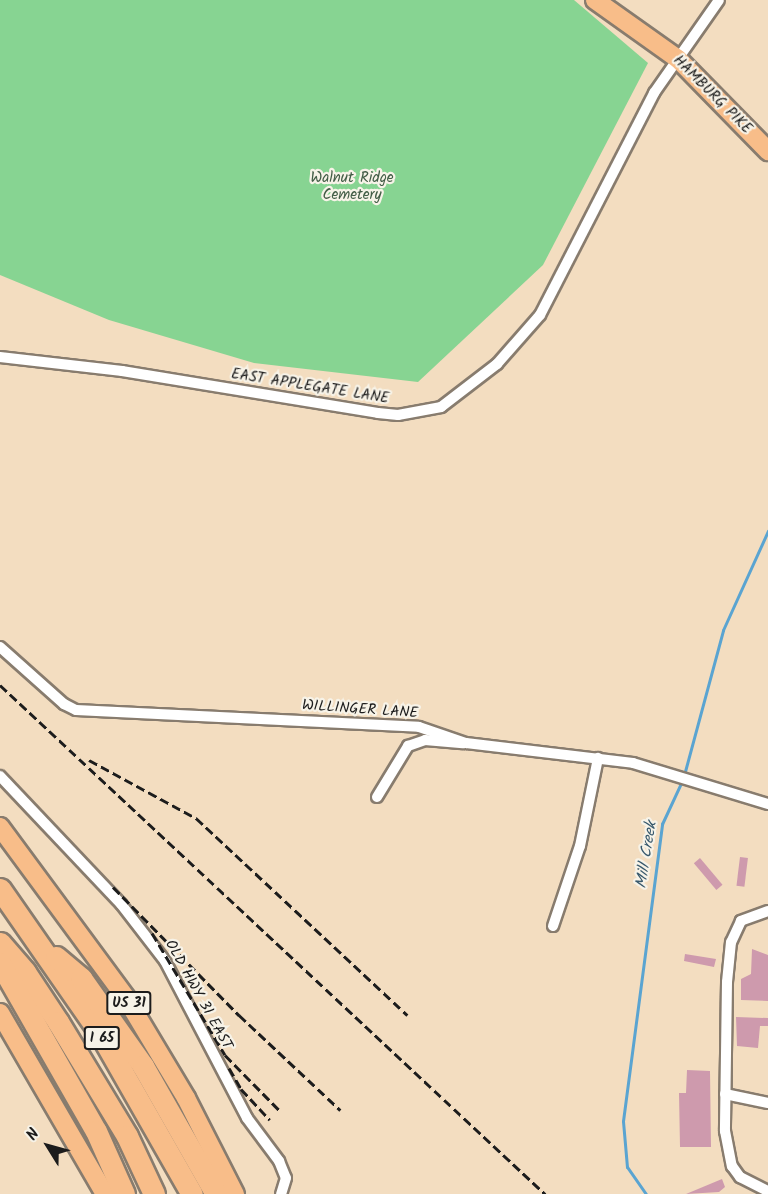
<!DOCTYPE html>
<html>
<head>
<meta charset="utf-8">
<style>
	body { margin:0 }
	#map { position:relative; width:768px; height:1194px; overflow:hidden; background:#f3ddc0; font-family:Kalam,sans-serif }
	div>[style] { position:absolute }
	.green>* { inset:0; background:#87d492 }
	.stream>* { height:3px; margin:-1.5px; padding:0 1.5px; transform-origin:1.5px; border-radius:1.5px; background:#5aa4d1 }
	.building>* { inset:0; background:#ce9aad; transform-origin:0 0 }
	.roads { filter:drop-shadow(2px 0 #887c6e) drop-shadow(-2px 0 #887c6e) drop-shadow(0 2px #887c6e) drop-shadow(0 -2px #887c6e) }
	.street>* { height:10px; margin:-5px; padding:0 5px; transform-origin:5px; border-radius:5px; background:#fff }
	.primary>* { height:18px; margin:-9px; padding:0 9px; transform-origin:9px; border-radius:9px; background:#f8bd89 }
	.highway>* { height:21px; margin:-10.5px; padding:0 10.5px; transform-origin:10.5px; border-radius:10.5px; background:#f8bd89 }
	.rail>* { height:3px; margin-top:-1.5px; transform-origin:0; background:repeating-linear-gradient(90deg,#1c1c1c 0 9px,transparent 0 13.5px) }
	span { translate:-50% -50%; white-space:nowrap; text-align:center; line-height:1.15; -webkit-text-stroke:4.5px #f7f3e8; paint-order:stroke }
	.shield-label span { padding:2px 4px; background:#f7f3e8; border:2px solid; border-radius:4px; -webkit-text-stroke-width:0 }
	.shield-label { font-size:14px; color:#1c1c1c; font-weight:700 }
	.street-label { font-size:15px; color:#1c1c1c }
	.park-label { font-size:15px; color:#415c45 }
	.water-label { font-size:16px; color:#38596d; font-style:italic }
	.north { position:absolute; left:18px; top:1116px; width:60px; height:60px; -webkit-text-stroke:4px #f7f3e8; paint-order:stroke; rotate:307deg; font-size:16px; font-weight:700; line-height:24px; text-align:center; color:#1c1c1c }
	.north::after { content:''; display:block; margin:auto; width:21px; height:27px; background:#1c1c1c; clip-path:polygon(50% 0,100% 100%,50% 72%,0 100%) }
</style>
</head>
<body>
<div id="map">
	<div class="green">
		<div style="clip-path:polygon(0 0,574px 0,648px 63px,543px 265px,418px 382px,254px 363px,109px 320px,0 275px)"></div>
	</div>
	<div class="stream">
		<div style="left:684px;top:775px;width:150px;rotate:-74.9deg"></div>
		<div style="left:723px;top:630px;width:109px;rotate:-65.6deg"></div>
		<div style="left:646px;top:1194px;width:33px;rotate:-125deg"></div>
		<div style="left:627px;top:1167px;width:46px;rotate:-95deg"></div>
		<div style="left:623px;top:1121px;width:300px;rotate:-82.5deg"></div>
		<div style="left:662px;top:824px;width:47px;rotate:-65.1deg"></div>
	</div>
	<div class="building">
		<div style="left:740px;top:857px;width:8px;height:29px;rotate:7deg"></div>
		<div style="left:700px;top:858px;width:35px;height:8px;rotate:50deg"></div>
		<div style="clip-path:polygon(752px 949px,768px 955px,768px 1001px,741px 1000px,741px 979px,751px 974px)"></div>
		<div style="clip-path:polygon(685px 954px,716px 959px,714px 967px,684px 961px)"></div>
		<div style="clip-path:polygon(736px 1017px,768px 1018px,768px 1026px,760px 1026px,758px 1048px,737px 1046px)"></div>
		<div style="clip-path:polygon(687px 1070px,710px 1071px,711px 1147px,680px 1147px,679px 1093px,686px 1093px)"></div>
		<div style="clip-path:polygon(722px 1179px,725px 1187px,719px 1192px,686px 1194px)"></div>
	</div>
	<div class="roads">
		<div class="street">
			<div style="left:0;top:357px;width:123px;rotate:6.5deg"></div>
			<div style="left:122px;top:371px;width:259px;rotate:9.3deg"></div>
			<div style="left:378px;top:413px;width:20px;rotate:6deg"></div>
			<div style="left:398px;top:415px;width:44px;rotate:-10.5deg"></div>
			<div style="left:441px;top:407px;width:71px;rotate:-37.5deg"></div>
			<div style="left:497px;top:364px;width:65px;rotate:-48.7deg"></div>
			<div style="left:540px;top:315px;width:250px;rotate:-62.8deg"></div>
			<div style="left:654px;top:93px;width:113px;rotate:-55deg"></div>
			<div style="left:0;top:647px;width:86px;rotate:41.7deg"></div>
			<div style="left:64px;top:704px;width:13px;rotate:27deg"></div>
			<div style="left:76px;top:710px;width:343px;rotate:2.8deg"></div>
			<div style="left:419px;top:727px;width:50px;rotate:18.8deg"></div>
			<div style="left:466px;top:743px;width:168px;rotate:6.8deg"></div>
			<div style="left:633px;top:763px;width:141px;rotate:16.9deg"></div>
			<div style="left:0;top:776px;width:176px;rotate:46.6deg"></div>
			<div style="left:121px;top:904px;width:72px;rotate:52.3deg"></div>
			<div style="left:165px;top:961px;width:177px;rotate:62.4deg"></div>
			<div style="left:247px;top:1118px;width:54px;rotate:53.3deg"></div>
			<div style="left:279px;top:1161px;width:18px;rotate:68deg"></div>
			<div style="left:286px;top:1178px;width:17px;rotate:107deg"></div>
			<div style="left:377px;top:797px;width:60px;rotate:-58.7deg"></div>
			<div style="left:408px;top:746px;width:18px;rotate:-19deg"></div>
			<div style="left:425px;top:740px;width:38px;rotate:5deg"></div>
			<div style="left:768px;top:911px;width:29px;rotate:160deg"></div>
			<div style="left:741px;top:921px;width:23px;rotate:115deg"></div>
			<div style="left:731px;top:942px;width:40px;rotate:95.7deg"></div>
			<div style="left:727px;top:982px;width:149px;rotate:90.8deg"></div>
			<div style="left:725px;top:1131px;width:36px;rotate:79deg"></div>
			<div style="left:732px;top:1166px;width:14px;rotate:54deg"></div>
			<div style="left:740px;top:1177px;width:31px;rotate:27deg"></div>
			<div style="left:553px;top:926px;width:84px;rotate:-71.4deg"></div>
			<div style="left:580px;top:846px;width:90px;rotate:-78.4deg"></div>
			<div style="left:725px;top:1094px;width:44px;rotate:11.8deg"></div>
		</div>
		<div class="primary">
			<div style="left:595px;top:0;width:102px;rotate:35.4deg"></div>
			<div style="left:678px;top:59px;width:129px;rotate:45.6deg"></div>
			<div style="left:0;top:827px;width:212px;rotate:53.6deg"></div>
			<div style="left:126px;top:998px;width:117px;rotate:59deg"></div>
			<div style="left:186px;top:1098px;width:108px;rotate:63deg"></div>
			<div style="left:0;top:1013px;width:209px;rotate:59.9deg"></div>
		</div>
		<div class="highway">
			<div style="left:0;top:889px;width:175px;rotate:55.2deg"></div>
			<div style="left:100px;top:1033px;width:185px;rotate:60.3deg"></div>
			<div style="left:0;top:943px;width:38px;rotate:49deg"></div>
			<div style="left:25px;top:972px;width:60px;rotate:56.6deg"></div>
			<div style="left:58px;top:1022px;width:133px;rotate:58.8deg"></div>
			<div style="left:127px;top:1136px;width:64px;rotate:65deg"></div>
			<div style="left:56px;top:957px;width:33px;rotate:40deg"></div>
			<div style="left:81px;top:978px;width:108px;rotate:54.8deg"></div>
			<div style="left:143px;top:1066px;width:147px;rotate:60.3deg"></div>
			<div style="left:0;top:963px;width:193px;rotate:60.3deg"></div>
			<div style="left:96px;top:1131px;width:69px;rotate:66deg"></div>
		</div>
	</div>
	<div class="rail">
		<div style="left:0;top:685px;width:746px;rotate:43.04deg"></div>
		<div style="left:89px;top:760px;width:122px;rotate:28.5deg"></div>
		<div style="left:196px;top:818px;width:289px;rotate:43deg"></div>
		<div style="left:113px;top:887px;width:180px;rotate:45.5deg"></div>
		<div style="left:239px;top:1015px;width:139px;rotate:43.2deg"></div>
		<div style="left:152px;top:933px;width:142px;rotate:59.1deg"></div>
		<div style="left:225px;top:1055px;width:77px;rotate:45.5deg"></div>
		<div style="left:229px;top:1068px;width:24px;rotate:60deg"></div>
		<div style="left:241px;top:1089px;width:42px;rotate:46.9deg"></div>
	</div>
	<div class="shield-label">
		<span style="left:129px;top:1003px">US 31</span>
		<span style="left:102px;top:1038px">I 65</span>
	</div>
	<div class="street-label">
		<span style="left:712px;top:95px;rotate:45deg">HAMBURG PIKE</span>
		<span style="left:310px;top:387px;rotate:9deg">EAST APPLEGATE LANE</span>
		<span style="left:360px;top:710px;rotate:4deg">WILLINGER LANE</span>
		<span style="left:198px;top:995px;rotate:61deg">OLD HWY 31 EAST</span>
	</div>
	<div class="park-label">
		<span style="left:352px;top:187px">Walnut Ridge<br>Cemetery</span>
	</div>
	<div class="water-label">
		<span style="left:647px;top:855px;rotate:-81deg">Mill Creek</span>
	</div>
	<div class="north">N</div>
</div>
</body>
</html>
